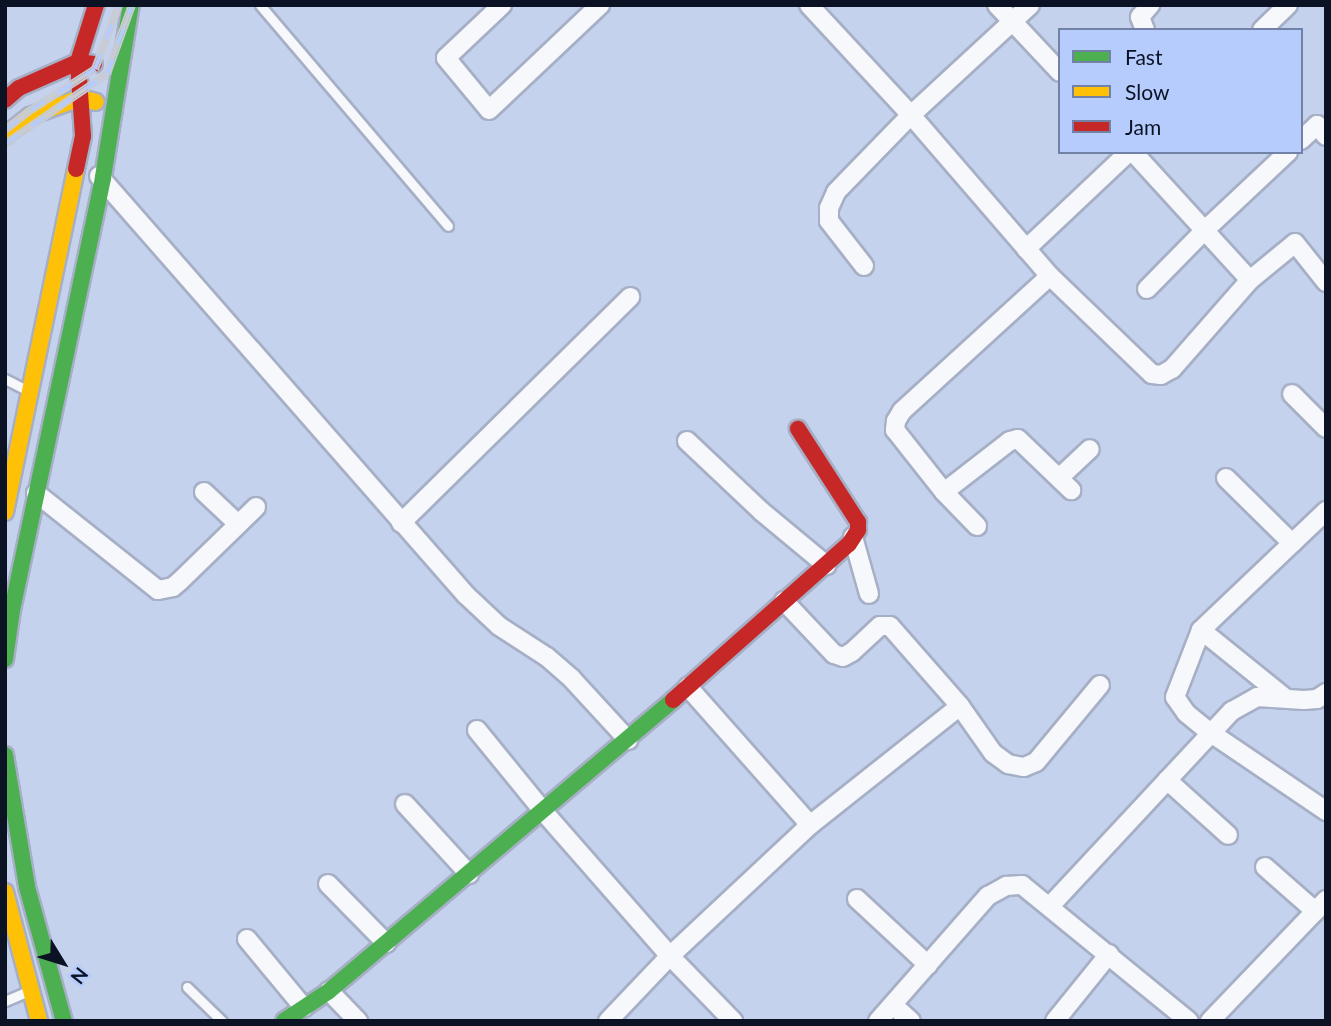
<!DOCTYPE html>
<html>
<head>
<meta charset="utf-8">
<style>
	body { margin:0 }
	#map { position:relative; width:1331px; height:1026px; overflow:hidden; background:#c5d2ed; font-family:Lato,sans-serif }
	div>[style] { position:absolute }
	.roads { filter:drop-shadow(2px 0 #a6afc5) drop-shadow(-2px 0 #a6afc5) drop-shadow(0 2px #a6afc5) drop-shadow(0 -2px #a6afc5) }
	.lane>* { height:9px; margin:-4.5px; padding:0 4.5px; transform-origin:4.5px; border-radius:4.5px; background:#f6f8fc }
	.street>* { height:18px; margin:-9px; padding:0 9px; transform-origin:9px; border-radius:9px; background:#f6f8fc }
	.fast>* { height:16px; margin:-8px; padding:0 8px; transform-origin:8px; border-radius:8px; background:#4caf50 }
	.slow>* { height:16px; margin:-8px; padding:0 8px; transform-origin:8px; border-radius:8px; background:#ffc107 }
	.jam>* { height:16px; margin:-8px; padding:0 8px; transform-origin:8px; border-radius:8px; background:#c62828 }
	.rail>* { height:8px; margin-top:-4px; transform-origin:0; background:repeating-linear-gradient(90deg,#b5ccfd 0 16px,#c8ccd4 0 32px); box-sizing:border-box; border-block:2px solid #c8ccd4 }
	span { translate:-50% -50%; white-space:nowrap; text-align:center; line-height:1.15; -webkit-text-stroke:7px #b5ccfd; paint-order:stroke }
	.frame { position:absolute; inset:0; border:7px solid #0b1224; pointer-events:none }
	.legend { position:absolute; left:1058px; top:28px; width:245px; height:126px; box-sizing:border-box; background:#b5ccfd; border:2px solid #7182a6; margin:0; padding:9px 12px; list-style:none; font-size:21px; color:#0b1224 }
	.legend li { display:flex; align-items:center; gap:14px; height:35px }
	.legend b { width:35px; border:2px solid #7182a6 }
	.north { position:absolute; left:28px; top:928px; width:70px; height:70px; -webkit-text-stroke:5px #b5ccfd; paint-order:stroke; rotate:128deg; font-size:19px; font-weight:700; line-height:28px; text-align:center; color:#0b1224 }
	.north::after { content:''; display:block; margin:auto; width:24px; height:32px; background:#0b1224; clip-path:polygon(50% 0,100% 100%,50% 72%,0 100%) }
</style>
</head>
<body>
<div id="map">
	<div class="roads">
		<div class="lane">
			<div style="left:260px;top:5px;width:290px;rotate:49.6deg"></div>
			<div style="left:5px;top:379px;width:22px;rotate:27deg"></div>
			<div style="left:187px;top:987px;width:49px;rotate:44.2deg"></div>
			<div style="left:5px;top:1001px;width:23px;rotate:-23deg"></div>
		</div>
		<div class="street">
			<div style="left:502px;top:5px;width:77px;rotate:136.6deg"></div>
			<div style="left:446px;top:58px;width:67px;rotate:50.4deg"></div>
			<div style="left:489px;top:110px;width:153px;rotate:-43.4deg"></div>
			<div style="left:809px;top:5px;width:150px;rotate:47.2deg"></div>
			<div style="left:911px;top:115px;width:213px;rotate:49.2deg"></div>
			<div style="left:1050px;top:276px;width:141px;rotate:43.9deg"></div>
			<div style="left:1152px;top:374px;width:9px;rotate:6deg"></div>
			<div style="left:1161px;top:375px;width:13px;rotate:-29deg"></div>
			<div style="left:1172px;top:369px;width:118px;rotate:-48.8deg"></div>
			<div style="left:1250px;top:280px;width:58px;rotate:-39.4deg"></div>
			<div style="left:1295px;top:243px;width:50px;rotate:51.5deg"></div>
			<div style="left:997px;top:5px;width:92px;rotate:46.8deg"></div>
			<div style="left:1145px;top:30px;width:14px;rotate:-111deg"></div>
			<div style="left:1140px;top:17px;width:16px;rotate:-50deg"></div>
			<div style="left:1262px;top:30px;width:36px;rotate:-44deg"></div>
			<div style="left:1301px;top:140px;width:22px;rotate:-43deg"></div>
			<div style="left:1317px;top:125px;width:14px;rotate:51deg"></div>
			<div style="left:1133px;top:152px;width:173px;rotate:47.6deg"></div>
			<div style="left:99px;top:176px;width:557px;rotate:48.79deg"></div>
			<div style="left:466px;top:595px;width:45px;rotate:43.2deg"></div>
			<div style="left:499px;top:626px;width:57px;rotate:32.9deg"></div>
			<div style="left:547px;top:657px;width:33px;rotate:41deg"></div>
			<div style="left:572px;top:679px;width:83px;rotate:47.4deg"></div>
			<div style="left:1026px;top:249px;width:141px;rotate:-43.3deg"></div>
			<div style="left:864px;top:266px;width:57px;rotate:-127.9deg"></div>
			<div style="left:829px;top:221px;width:13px;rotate:-90deg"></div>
			<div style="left:829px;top:208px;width:17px;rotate:-66deg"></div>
			<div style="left:836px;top:192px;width:107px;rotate:-45.8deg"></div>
			<div style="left:911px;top:115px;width:162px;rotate:-42.7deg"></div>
			<div style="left:1147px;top:289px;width:83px;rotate:-45.5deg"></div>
			<div style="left:1205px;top:230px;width:114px;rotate:-43.2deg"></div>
			<div style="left:1292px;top:394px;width:48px;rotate:45deg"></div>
			<div style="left:687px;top:441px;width:102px;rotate:43.4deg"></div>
			<div style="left:761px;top:511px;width:85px;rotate:39.7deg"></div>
			<div style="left:1059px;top:478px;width:42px;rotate:-43.1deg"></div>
			<div style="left:1226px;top:478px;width:93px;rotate:44.6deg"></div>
			<div style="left:204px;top:492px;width:47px;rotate:43.3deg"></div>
			<div style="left:944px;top:492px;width:83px;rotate:-37.7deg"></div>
			<div style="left:1010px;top:441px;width:8px;rotate:-14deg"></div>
			<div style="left:1018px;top:439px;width:74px;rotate:43.9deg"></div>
			<div style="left:36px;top:493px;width:156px;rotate:38.5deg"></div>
			<div style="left:158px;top:590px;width:15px;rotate:-11deg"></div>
			<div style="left:173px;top:587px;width:9px;rotate:-41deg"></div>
			<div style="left:180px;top:581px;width:106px;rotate:-44.2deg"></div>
			<div style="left:1326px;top:511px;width:173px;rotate:136.4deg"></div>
			<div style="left:1201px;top:630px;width:72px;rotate:111.2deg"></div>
			<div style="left:1175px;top:697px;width:19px;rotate:55deg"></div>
			<div style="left:1186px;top:713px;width:32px;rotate:39deg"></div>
			<div style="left:1211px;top:733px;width:139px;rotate:34.1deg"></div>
			<div style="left:401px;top:523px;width:322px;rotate:-44.6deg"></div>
			<div style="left:977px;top:526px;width:47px;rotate:-134.1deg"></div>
			<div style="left:944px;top:492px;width:79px;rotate:-128.3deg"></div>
			<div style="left:895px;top:430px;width:9px;rotate:-84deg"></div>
			<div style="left:896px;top:421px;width:12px;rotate:-59deg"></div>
			<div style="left:902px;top:411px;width:200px;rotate:-42.4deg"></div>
			<div style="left:853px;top:537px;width:59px;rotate:74.3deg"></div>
			<div style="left:784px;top:601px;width:73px;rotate:46.7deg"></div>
			<div style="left:834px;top:654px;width:9px;rotate:18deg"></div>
			<div style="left:843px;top:657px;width:10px;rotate:-29deg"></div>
			<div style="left:852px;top:652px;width:38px;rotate:-43deg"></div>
			<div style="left:880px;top:626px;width:10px"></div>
			<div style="left:890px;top:626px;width:106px;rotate:48.8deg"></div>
			<div style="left:960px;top:706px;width:57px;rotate:54.9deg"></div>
			<div style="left:993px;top:753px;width:19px;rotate:36deg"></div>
			<div style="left:1008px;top:764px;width:16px;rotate:11deg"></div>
			<div style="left:1024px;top:767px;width:13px;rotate:-23deg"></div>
			<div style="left:1036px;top:762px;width:100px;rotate:-50.3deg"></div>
			<div style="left:1201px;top:630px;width:107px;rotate:38.9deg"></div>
			<div style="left:688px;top:687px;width:184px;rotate:48.5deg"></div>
			<div style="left:477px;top:730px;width:104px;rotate:50.8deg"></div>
			<div style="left:543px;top:811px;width:193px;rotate:48.8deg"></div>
			<div style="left:670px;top:956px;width:91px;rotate:45.9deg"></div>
			<div style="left:1167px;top:780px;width:82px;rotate:42deg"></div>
			<div style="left:405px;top:804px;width:95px;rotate:47.6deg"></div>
			<div style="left:1265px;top:867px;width:67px;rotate:41.3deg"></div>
			<div style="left:328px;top:884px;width:83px;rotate:45.5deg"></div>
			<div style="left:857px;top:899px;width:97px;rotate:42.9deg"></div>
			<div style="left:1050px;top:906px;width:267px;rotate:-47deg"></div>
			<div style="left:1232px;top:711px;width:29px;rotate:-29deg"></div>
			<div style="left:1257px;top:697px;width:47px;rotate:3.7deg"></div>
			<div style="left:1304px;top:700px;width:13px;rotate:-4deg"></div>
			<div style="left:1317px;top:699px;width:11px;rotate:-34deg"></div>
			<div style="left:247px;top:939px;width:89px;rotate:50.4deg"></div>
			<div style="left:329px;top:991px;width:42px;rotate:46deg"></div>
			<div style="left:893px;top:1005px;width:24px;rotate:42deg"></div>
			<div style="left:608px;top:1021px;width:90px;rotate:-46.4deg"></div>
			<div style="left:670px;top:956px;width:192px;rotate:-43.1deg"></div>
			<div style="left:810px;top:825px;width:191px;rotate:-38.4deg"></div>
			<div style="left:878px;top:1021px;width:167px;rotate:-48.7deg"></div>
			<div style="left:988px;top:896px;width:21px;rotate:-29deg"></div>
			<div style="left:1006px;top:886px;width:16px;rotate:-4deg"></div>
			<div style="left:1022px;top:885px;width:215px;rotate:39.2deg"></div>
			<div style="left:1055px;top:1021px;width:86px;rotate:-51.1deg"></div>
			<div style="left:1210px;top:1021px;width:168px;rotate:-46.2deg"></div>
		</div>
		<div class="fast">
			<div style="left:5px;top:659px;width:49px;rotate:-81.9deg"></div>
			<div style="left:12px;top:610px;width:442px;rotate:-78.1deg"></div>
			<div style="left:103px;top:177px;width:174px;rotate:-80.8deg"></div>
			<div style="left:5px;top:755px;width:134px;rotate:80.5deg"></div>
			<div style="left:27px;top:887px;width:139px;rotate:74.6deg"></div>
			<div style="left:284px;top:1021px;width:54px;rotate:-33.7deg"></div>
			<div style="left:329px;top:991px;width:451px;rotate:-40.2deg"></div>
		</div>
		<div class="slow">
			<div style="left:5px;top:136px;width:32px;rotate:-39deg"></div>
			<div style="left:30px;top:116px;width:53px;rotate:-19.8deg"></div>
			<div style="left:80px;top:98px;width:16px;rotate:14deg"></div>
			<div style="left:5px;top:512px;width:350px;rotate:-78.3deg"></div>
			<div style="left:5px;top:892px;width:133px;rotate:75.2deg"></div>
		</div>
		<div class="jam">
			<div style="left:5px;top:100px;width:18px;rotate:-41deg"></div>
			<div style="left:19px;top:88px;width:64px;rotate:-23.8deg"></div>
			<div style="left:78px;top:62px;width:16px;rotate:7deg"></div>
			<div style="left:76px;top:169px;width:34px;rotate:-78deg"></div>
			<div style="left:83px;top:136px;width:74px;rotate:-93.9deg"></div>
			<div style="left:78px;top:62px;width:60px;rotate:-72.5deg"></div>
			<div style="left:673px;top:700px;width:235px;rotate:-41.6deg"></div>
			<div style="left:849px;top:544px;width:17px;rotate:-57deg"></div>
			<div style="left:858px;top:530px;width:8px;rotate:-90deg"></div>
			<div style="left:858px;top:522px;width:111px;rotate:-122.8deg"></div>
		</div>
	</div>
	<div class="rail">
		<div style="left:5px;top:130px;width:33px;rotate:-38deg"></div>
		<div style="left:31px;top:110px;width:76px;rotate:-32.6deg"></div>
		<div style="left:95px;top:69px;width:68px;rotate:-69.4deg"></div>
		<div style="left:5px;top:144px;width:124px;rotate:-34.5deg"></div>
		<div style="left:107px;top:74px;width:73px;rotate:-70.1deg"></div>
	</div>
	<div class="frame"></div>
	<ul class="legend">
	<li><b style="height:9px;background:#4caf50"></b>Fast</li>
	<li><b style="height:9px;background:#ffc107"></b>Slow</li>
	<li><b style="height:9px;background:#c62828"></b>Jam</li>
	</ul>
	<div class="north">N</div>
</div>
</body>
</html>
